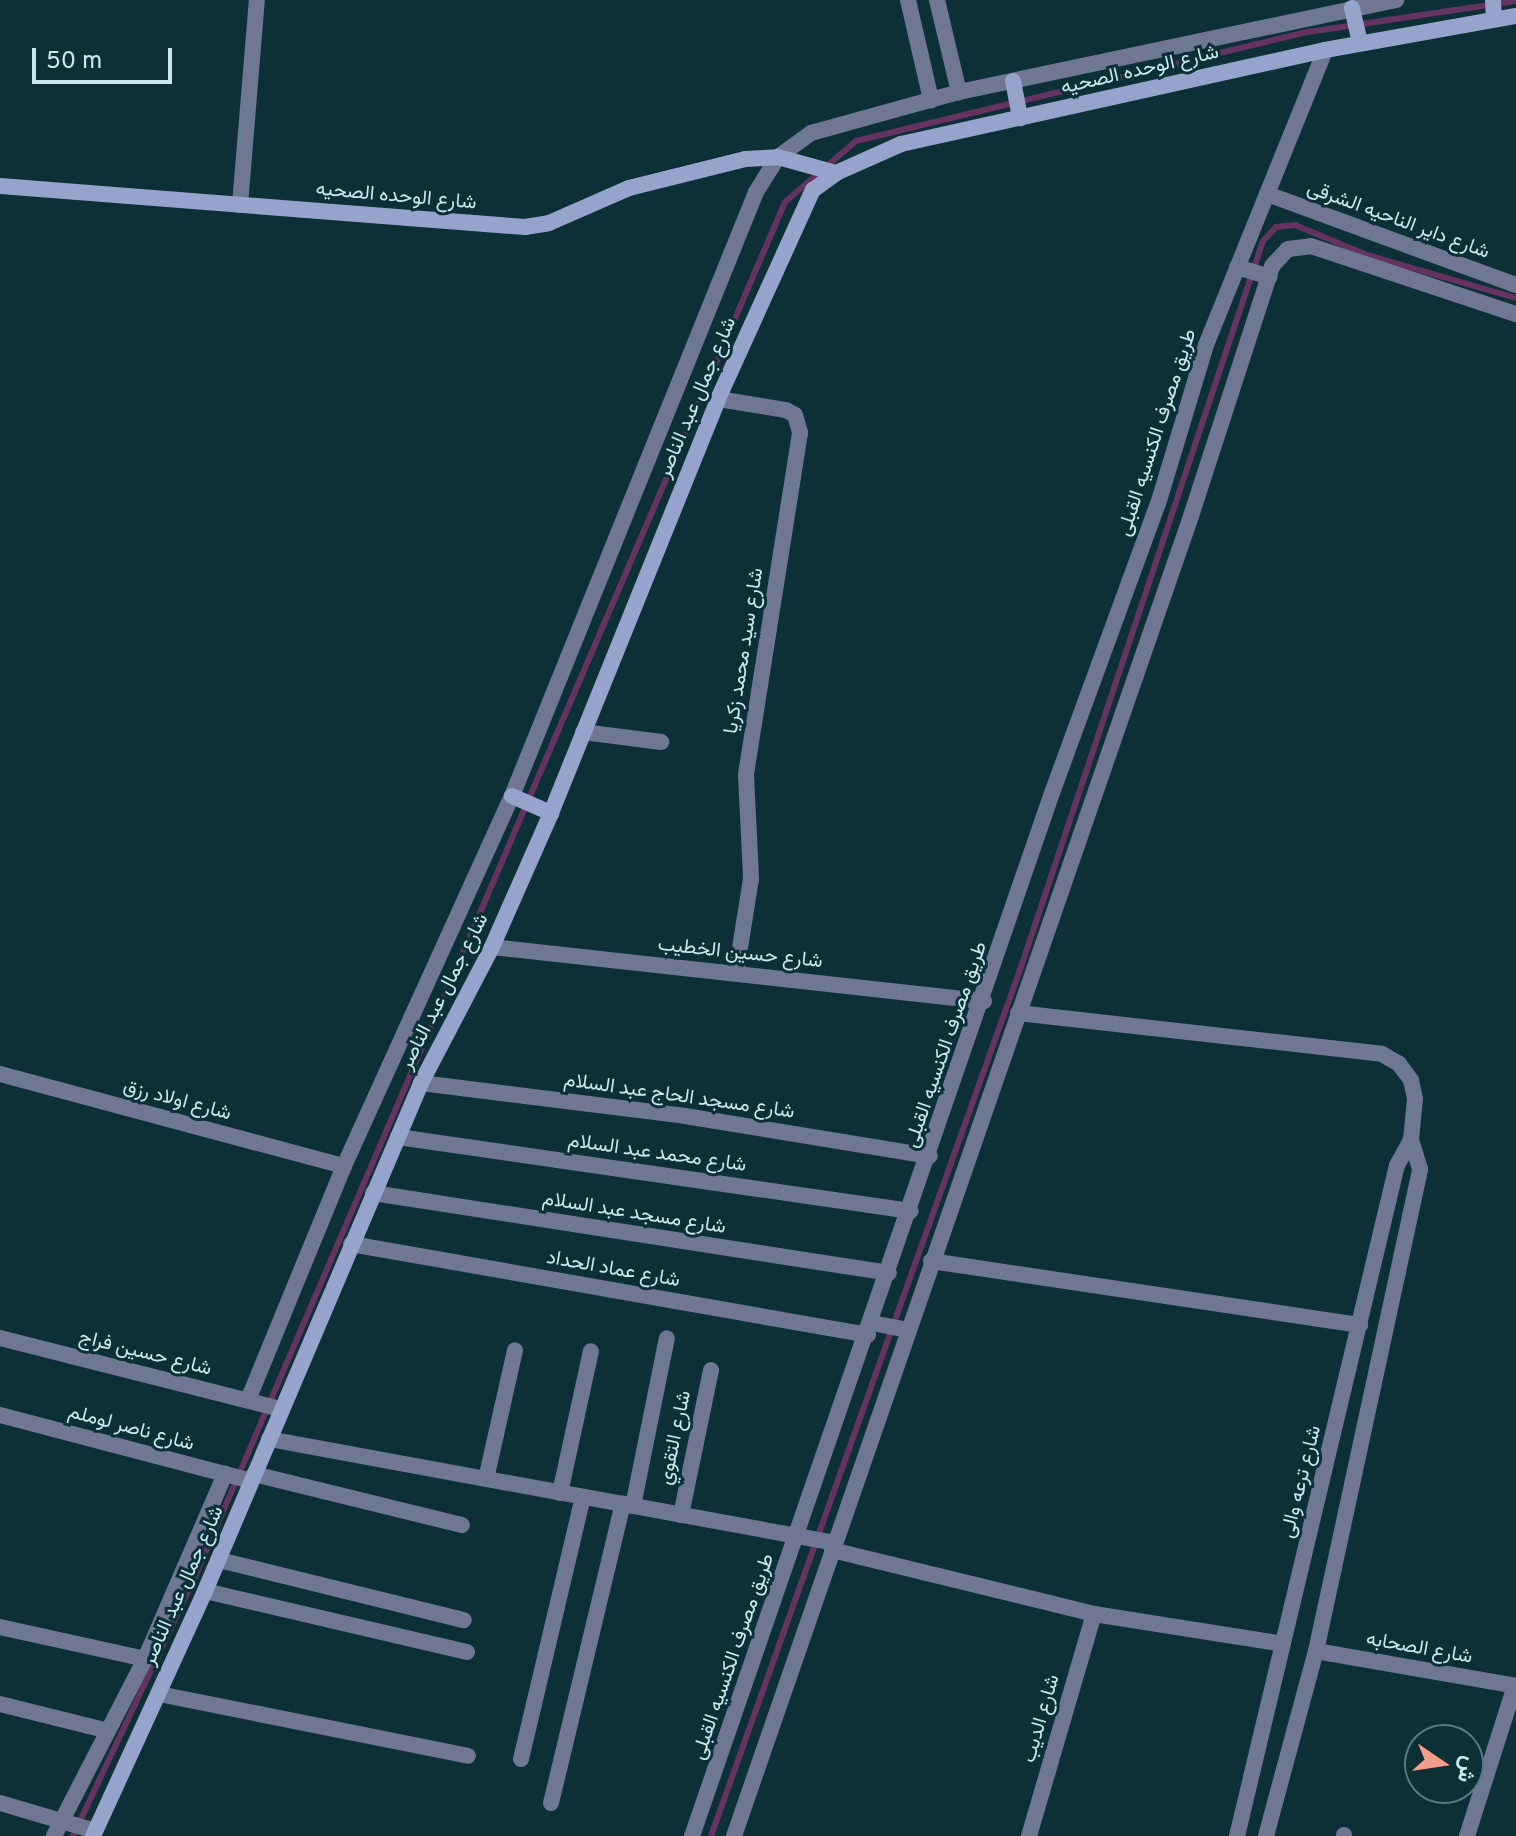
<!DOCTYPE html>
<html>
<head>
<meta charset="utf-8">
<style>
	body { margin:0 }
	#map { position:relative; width:1516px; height:1836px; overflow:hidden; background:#0c3036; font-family:Overpass,Vazirmatn,sans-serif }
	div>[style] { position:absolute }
	.stream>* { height:6px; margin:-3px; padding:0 3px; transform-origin:3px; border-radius:3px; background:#65335f }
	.street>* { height:16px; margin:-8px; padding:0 8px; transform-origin:8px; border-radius:8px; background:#6f7792 }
	.secondary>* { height:16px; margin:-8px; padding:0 8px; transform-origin:8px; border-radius:8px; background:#96a3cd }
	span { translate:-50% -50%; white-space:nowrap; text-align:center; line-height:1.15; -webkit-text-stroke:6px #0c3036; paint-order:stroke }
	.street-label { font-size:20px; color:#c8e8ee }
	.north { position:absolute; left:1404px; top:1724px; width:80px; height:80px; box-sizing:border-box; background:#0c3036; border:2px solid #577a80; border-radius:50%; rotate:103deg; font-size:22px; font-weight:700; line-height:32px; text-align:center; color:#c8e8ee }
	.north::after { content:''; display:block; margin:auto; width:28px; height:36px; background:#f49d8c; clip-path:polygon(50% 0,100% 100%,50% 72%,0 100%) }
	.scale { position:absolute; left:32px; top:48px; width:140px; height:36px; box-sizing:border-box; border:4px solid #c8e8ee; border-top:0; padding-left:10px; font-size:24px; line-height:28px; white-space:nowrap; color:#c8e8ee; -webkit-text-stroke:6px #0c3036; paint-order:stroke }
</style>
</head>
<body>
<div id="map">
	<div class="stream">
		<div style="left:73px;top:1836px;width:284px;rotate:-64.8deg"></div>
		<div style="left:194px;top:1579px;width:1498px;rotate:-66.77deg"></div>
		<div style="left:785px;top:202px;width:94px;rotate:-40.7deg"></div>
		<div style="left:856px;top:141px;width:465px;rotate:-13.6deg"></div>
		<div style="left:1308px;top:32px;width:210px;rotate:-8.5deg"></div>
		<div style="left:711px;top:1836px;width:926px;rotate:-70.37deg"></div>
		<div style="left:1022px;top:964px;width:762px;rotate:-71.57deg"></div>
		<div style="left:1263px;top:241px;width:19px;rotate:-47deg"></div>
		<div style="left:1276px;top:227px;width:19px;rotate:-6deg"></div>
		<div style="left:1295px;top:225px;width:78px;rotate:22.6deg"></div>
		<div style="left:1367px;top:255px;width:155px;rotate:16.1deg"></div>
	</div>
	<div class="street">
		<div style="left:908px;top:0;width:103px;rotate:77deg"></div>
		<div style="left:937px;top:0;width:95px;rotate:76.6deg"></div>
		<div style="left:1267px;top:194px;width:265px;rotate:20.1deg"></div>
		<div style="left:240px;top:205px;width:206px;rotate:-85.3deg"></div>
		<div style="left:1237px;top:267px;width:34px;rotate:17deg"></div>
		<div style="left:718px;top:399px;width:69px;rotate:9.2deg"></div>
		<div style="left:786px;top:410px;width:10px;rotate:29deg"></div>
		<div style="left:795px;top:415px;width:19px;rotate:74deg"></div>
		<div style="left:800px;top:433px;width:346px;rotate:99deg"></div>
		<div style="left:746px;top:775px;width:104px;rotate:87.2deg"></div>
		<div style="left:751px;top:879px;width:95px;rotate:99.1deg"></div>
		<div style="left:583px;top:732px;width:79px;rotate:7.3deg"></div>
		<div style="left:492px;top:947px;width:495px;rotate:6.3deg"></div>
		<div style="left:1018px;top:1013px;width:366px;rotate:6.4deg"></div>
		<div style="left:1382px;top:1054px;width:20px;rotate:30deg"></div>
		<div style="left:1399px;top:1064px;width:20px;rotate:53deg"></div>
		<div style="left:1411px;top:1080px;width:19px;rotate:78deg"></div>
		<div style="left:1415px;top:1099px;width:41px;rotate:95.6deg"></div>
		<div style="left:1411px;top:1140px;width:29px;rotate:119deg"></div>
		<div style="left:1397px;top:1165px;width:690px;rotate:103.41deg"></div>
		<div style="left:0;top:1074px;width:356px;rotate:15deg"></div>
		<div style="left:421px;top:1083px;width:266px;rotate:7.1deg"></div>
		<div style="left:685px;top:1116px;width:248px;rotate:9.3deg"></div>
		<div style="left:398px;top:1137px;width:518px;rotate:8.21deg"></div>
		<div style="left:373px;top:1193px;width:522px;rotate:8.81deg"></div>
		<div style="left:351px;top:1244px;width:525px;rotate:9.98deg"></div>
		<div style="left:931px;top:1261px;width:434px;rotate:8.5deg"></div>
		<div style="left:872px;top:1323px;width:36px;rotate:11deg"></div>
		<div style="left:0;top:1338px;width:290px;rotate:14.2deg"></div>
		<div style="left:248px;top:1400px;width:253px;rotate:-67.7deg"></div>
		<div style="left:344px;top:1166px;width:406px;rotate:-65.6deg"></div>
		<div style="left:512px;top:796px;width:651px;rotate:-68deg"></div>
		<div style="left:756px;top:192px;width:41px;rotate:-57.8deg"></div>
		<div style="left:778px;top:157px;width:41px;rotate:-36deg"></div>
		<div style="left:811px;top:133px;width:154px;rotate:-15.5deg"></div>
		<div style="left:959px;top:92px;width:447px;rotate:-11.9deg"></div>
		<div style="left:0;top:1415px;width:260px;rotate:14.7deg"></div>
		<div style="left:269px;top:1439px;width:575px;rotate:10.41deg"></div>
		<div style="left:254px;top:1474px;width:214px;rotate:13.8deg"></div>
		<div style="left:486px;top:1479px;width:132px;rotate:-77.3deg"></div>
		<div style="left:560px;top:1493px;width:145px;rotate:-77.7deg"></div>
		<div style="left:633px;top:1506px;width:171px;rotate:-78.6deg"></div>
		<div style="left:681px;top:1515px;width:148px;rotate:-78.3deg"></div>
		<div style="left:832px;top:1550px;width:270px;rotate:13.7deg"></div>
		<div style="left:1094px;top:1614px;width:191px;rotate:9deg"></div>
		<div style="left:219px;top:1560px;width:252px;rotate:13.8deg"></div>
		<div style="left:205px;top:1591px;width:269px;rotate:13.1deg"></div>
		<div style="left:0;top:1627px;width:148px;rotate:12.4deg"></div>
		<div style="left:1316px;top:1651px;width:203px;rotate:9.9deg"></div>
		<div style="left:159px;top:1694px;width:315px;rotate:11.3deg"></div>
		<div style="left:0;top:1704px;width:111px;rotate:14deg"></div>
		<div style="left:521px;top:1759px;width:269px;rotate:-76.7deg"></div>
		<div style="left:0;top:1803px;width:99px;rotate:16.4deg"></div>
		<div style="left:551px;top:1803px;width:308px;rotate:-76.5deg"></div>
		<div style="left:54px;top:1836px;width:199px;rotate:-62.8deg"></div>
		<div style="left:145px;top:1659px;width:202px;rotate:-66.6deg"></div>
		<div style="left:692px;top:1836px;width:1103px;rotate:-70.96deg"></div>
		<div style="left:1052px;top:793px;width:308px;rotate:-69.9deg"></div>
		<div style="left:1158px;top:504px;width:166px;rotate:-73.2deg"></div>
		<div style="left:1206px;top:345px;width:318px;rotate:-68deg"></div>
		<div style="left:734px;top:1836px;width:1397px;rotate:-70.9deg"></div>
		<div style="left:1191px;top:516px;width:263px;rotate:-72deg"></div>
		<div style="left:1272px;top:266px;width:23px;rotate:-47deg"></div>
		<div style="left:1288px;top:249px;width:23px;rotate:-7deg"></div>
		<div style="left:1311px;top:246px;width:216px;rotate:18.4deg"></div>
		<div style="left:1029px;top:1836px;width:231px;rotate:-73.7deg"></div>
		<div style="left:1266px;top:1836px;width:192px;rotate:-74.9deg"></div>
		<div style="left:1316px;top:1651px;width:493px;rotate:-77.8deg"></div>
		<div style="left:1420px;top:1169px;width:30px;rotate:-107deg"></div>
		<div style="left:1344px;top:1836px;width:1px;rotate:-90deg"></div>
		<div style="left:1467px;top:1836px;width:157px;rotate:-72.3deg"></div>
	</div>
	<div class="secondary">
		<div style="left:1493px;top:0;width:18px;rotate:87deg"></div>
		<div style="left:1352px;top:8px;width:36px;rotate:77deg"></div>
		<div style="left:1013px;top:81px;width:38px;rotate:79deg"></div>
		<div style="left:0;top:186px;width:527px;rotate:4.47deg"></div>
		<div style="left:525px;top:227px;width:24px;rotate:-9deg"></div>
		<div style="left:549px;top:223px;width:87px;rotate:-23.6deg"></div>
		<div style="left:629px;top:188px;width:120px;rotate:-14deg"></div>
		<div style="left:745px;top:159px;width:33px;rotate:-3deg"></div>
		<div style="left:778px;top:157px;width:60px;rotate:15.4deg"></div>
		<div style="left:512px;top:796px;width:43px;rotate:23.6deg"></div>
		<div style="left:93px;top:1836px;width:269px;rotate:-65.4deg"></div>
		<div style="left:205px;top:1591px;width:552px;rotate:-66.96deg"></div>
		<div style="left:421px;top:1083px;width:153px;rotate:-62.4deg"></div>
		<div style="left:492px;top:947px;width:146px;rotate:-66.2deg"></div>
		<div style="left:551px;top:813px;width:446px;rotate:-68deg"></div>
		<div style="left:718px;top:399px;width:230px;rotate:-65.6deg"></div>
		<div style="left:813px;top:190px;width:29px;rotate:-36deg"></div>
		<div style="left:836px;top:173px;width:71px;rotate:-24deg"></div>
		<div style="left:901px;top:144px;width:434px;rotate:-12.5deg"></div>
		<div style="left:1325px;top:50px;width:194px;rotate:-10.1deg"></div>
	</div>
	<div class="street-label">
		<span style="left:1140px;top:71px;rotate:-13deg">شارع الوحده الصحيه</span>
		<span style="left:396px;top:197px;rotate:5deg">شارع الوحده الصحيه</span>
		<span style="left:1398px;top:221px;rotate:20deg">شارع داير الناحيه الشرقى</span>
		<span style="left:698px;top:398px;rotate:-67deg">شارع جمال عبد الناصر</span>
		<span style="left:1158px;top:433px;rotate:-72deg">طريق مصرف الكنسيه القبلى</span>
		<span style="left:745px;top:651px;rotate:-81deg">شارع سيد محمد زكريا</span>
		<span style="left:740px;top:954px;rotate:6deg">شارع حسين الخطيب</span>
		<span style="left:445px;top:992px;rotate:-63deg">شارع جمال عبد الناصر</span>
		<span style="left:947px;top:1045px;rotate:-71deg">طريق مصرف الكنسيه القبلى</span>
		<span style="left:679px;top:1097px;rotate:8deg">شارع مسجد الحاج عبد السلام</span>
		<span style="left:177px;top:1101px;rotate:15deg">شارع اولاد رزق</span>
		<span style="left:657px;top:1154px;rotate:8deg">شارع محمد عبد السلام</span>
		<span style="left:634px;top:1214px;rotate:9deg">شارع مسجد عبد السلام</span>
		<span style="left:613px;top:1270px;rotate:10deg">شارع عماد الحداد</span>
		<span style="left:145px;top:1354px;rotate:14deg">شارع حسين فراج</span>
		<span style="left:131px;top:1429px;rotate:15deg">شارع ناصر لوملم</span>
		<span style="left:676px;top:1438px;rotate:-78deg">شارع التقوي</span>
		<span style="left:1302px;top:1482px;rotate:-76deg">شارع ترعه والى</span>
		<span style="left:184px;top:1586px;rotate:-66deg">شارع جمال عبد الناصر</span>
		<span style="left:1419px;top:1649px;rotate:10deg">شارع الصحابه</span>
		<span style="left:734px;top:1657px;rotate:-71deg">طريق مصرف الكنسيه القبلى</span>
		<span style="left:1042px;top:1719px;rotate:-74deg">شارع الديب</span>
	</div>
	<div class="north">ش</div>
	<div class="scale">50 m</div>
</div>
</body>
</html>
